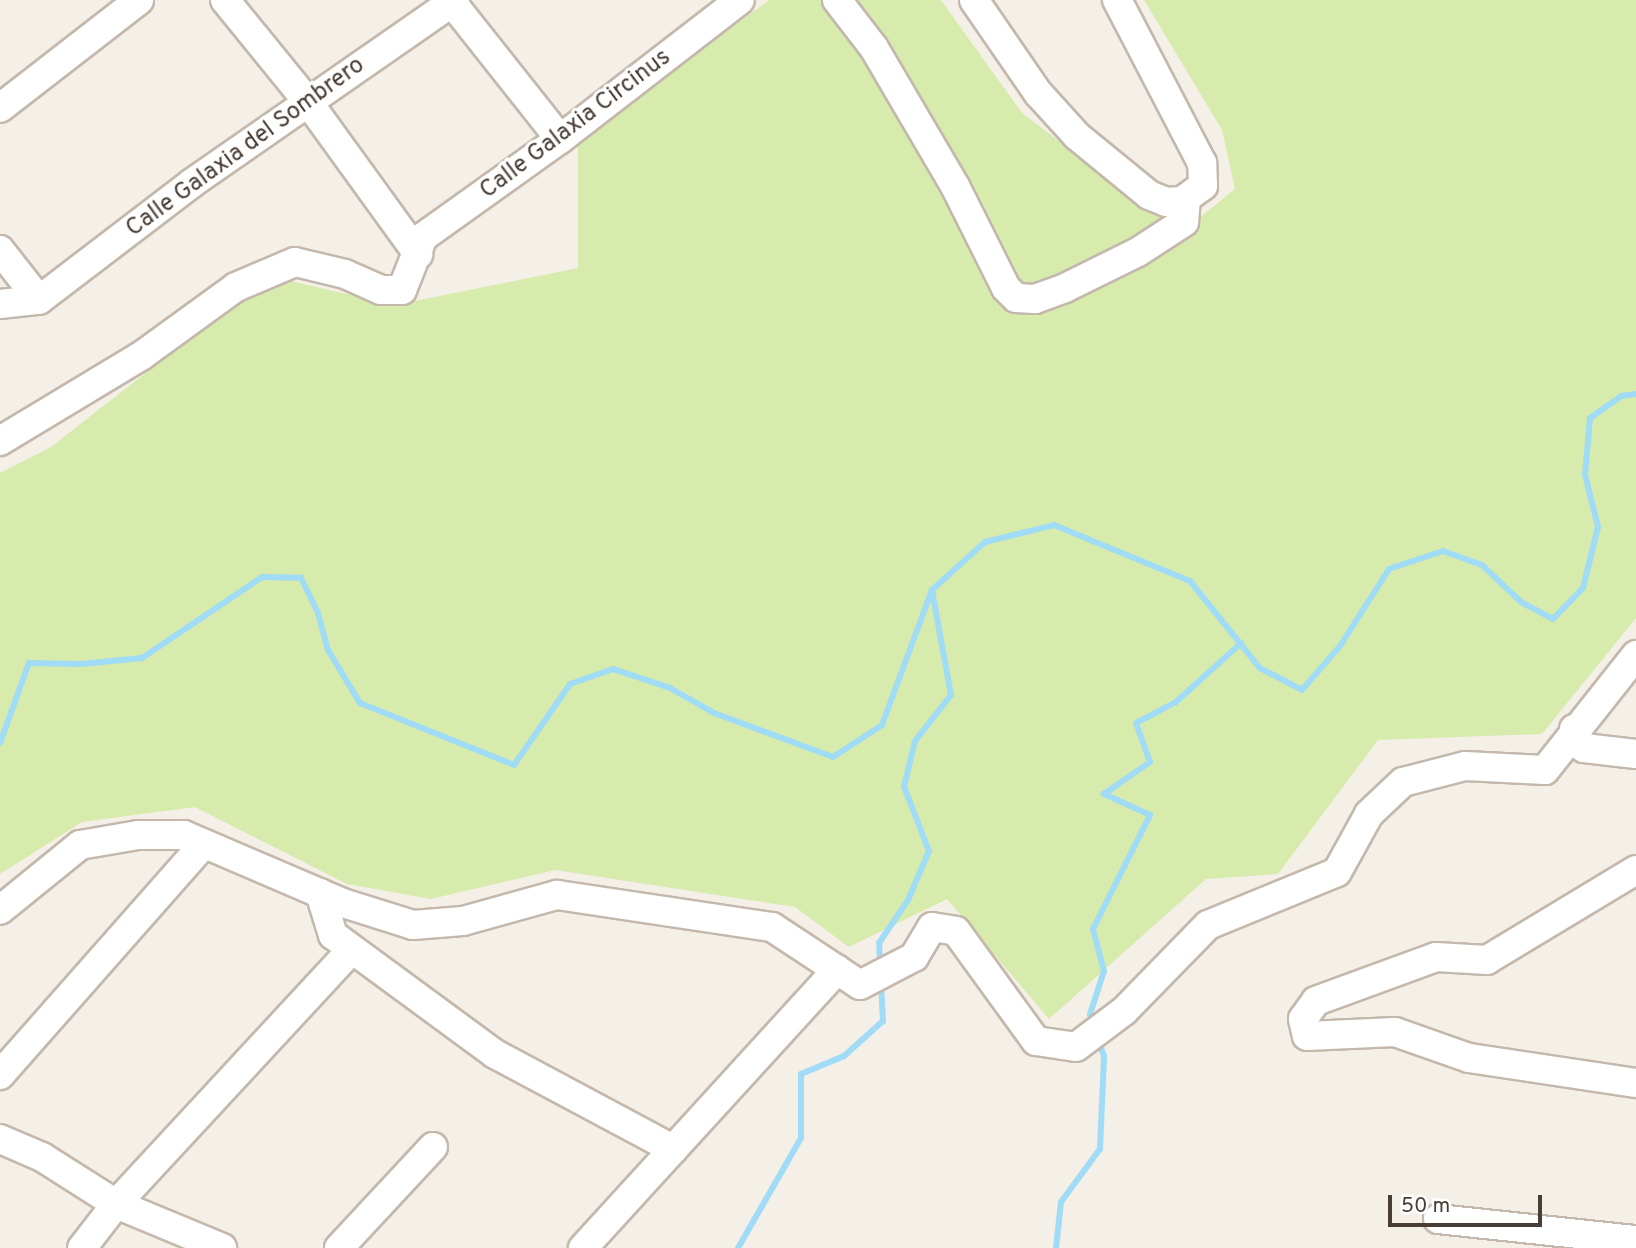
<!DOCTYPE html>
<html>
<head>
<meta charset="utf-8">
<style>
	body { margin:0 }
	#map { position:relative; width:1636px; height:1248px; overflow:hidden; background:#f4efe7; font-family:Overpass,sans-serif }
	div>[style] { position:absolute }
	.green>* { inset:0; background:#d7ebad }
	.stream>* { height:6px; margin:-3px; padding:0 3px; transform-origin:3px; border-radius:3px; background:#a0dcf5 }
	.roads { filter:drop-shadow(2px 0 #c4b8ac) drop-shadow(-2px 0 #c4b8ac) drop-shadow(0 2px #c4b8ac) drop-shadow(0 -2px #c4b8ac) }
	.minor>* { height:28px; margin:-14px; padding:0 14px; transform-origin:14px; border-radius:14px; background:#fff }
	span { translate:-50% -50%; white-space:nowrap; text-align:center; line-height:1.15; -webkit-text-stroke:6px #fff; paint-order:stroke }
	.street-label { font-size:24px; color:#483e35 }
	.scale { position:absolute; left:1388px; top:1195px; width:154px; height:32px; box-sizing:border-box; border:4px solid #483e35; border-top:0; padding-left:9px; font-size:21px; line-height:24px; white-space:nowrap; color:#483e35; -webkit-text-stroke:5px #fff; paint-order:stroke }
</style>
</head>
<body>
<div id="map">
	<div class="green">
		<div style="clip-path:polygon(769px 0,941px 0,1022px 113px,1150px 210px,1188px 227px,1235px 189px,1222px 130px,1144px 0,1636px 0,1636px 618px,1542px 734px,1378px 740px,1278px 874px,1206px 879px,1049px 1019px,947px 899px,849px 947px,795px 907px,555px 870px,431px 899px,347px 884px,195px 807px,82px 822px,0 874px,0 473px,51px 447px,212px 321px,277px 278px,395px 305px,578px 268px,578px 140px)"></div>
	</div>
	<div class="stream">
		<div style="left:0;top:743px;width:85px;rotate:-70.1deg"></div>
		<div style="left:29px;top:663px;width:52px;rotate:1.1deg"></div>
		<div style="left:81px;top:664px;width:61px;rotate:-5.6deg"></div>
		<div style="left:142px;top:658px;width:145px;rotate:-34deg"></div>
		<div style="left:262px;top:577px;width:39px;rotate:1deg"></div>
		<div style="left:301px;top:578px;width:39px;rotate:64deg"></div>
		<div style="left:318px;top:613px;width:38px;rotate:75deg"></div>
		<div style="left:328px;top:650px;width:62px;rotate:58.9deg"></div>
		<div style="left:360px;top:703px;width:166px;rotate:21.9deg"></div>
		<div style="left:514px;top:765px;width:98px;rotate:-55.3deg"></div>
		<div style="left:570px;top:684px;width:46px;rotate:-19.2deg"></div>
		<div style="left:613px;top:669px;width:60px;rotate:18.4deg"></div>
		<div style="left:670px;top:688px;width:51px;rotate:29.6deg"></div>
		<div style="left:714px;top:713px;width:127px;rotate:20.3deg"></div>
		<div style="left:833px;top:757px;width:59px;rotate:-33.1deg"></div>
		<div style="left:882px;top:725px;width:144px;rotate:-69.7deg"></div>
		<div style="left:932px;top:590px;width:72px;rotate:-42.2deg"></div>
		<div style="left:985px;top:542px;width:71px;rotate:-13.8deg"></div>
		<div style="left:1054px;top:525px;width:147px;rotate:22.4deg"></div>
		<div style="left:1190px;top:581px;width:112px;rotate:51.2deg"></div>
		<div style="left:1260px;top:668px;width:47px;rotate:27.6deg"></div>
		<div style="left:1302px;top:690px;width:58px;rotate:-49.2deg"></div>
		<div style="left:1340px;top:646px;width:91px;rotate:-57.5deg"></div>
		<div style="left:1389px;top:569px;width:57px;rotate:-18.4deg"></div>
		<div style="left:1443px;top:551px;width:41px;rotate:19.7deg"></div>
		<div style="left:1482px;top:565px;width:54px;rotate:43.5deg"></div>
		<div style="left:1521px;top:602px;width:36px;rotate:28deg"></div>
		<div style="left:1553px;top:619px;width:43px;rotate:-45.9deg"></div>
		<div style="left:1583px;top:588px;width:63px;rotate:-76.2deg"></div>
		<div style="left:1598px;top:527px;width:54px;rotate:-104deg"></div>
		<div style="left:1585px;top:475px;width:57px;rotate:-85deg"></div>
		<div style="left:1590px;top:418px;width:38px;rotate:-35deg"></div>
		<div style="left:1621px;top:396px;width:15px;rotate:-8deg"></div>
		<div style="left:880px;top:966px;width:23px;rotate:-92deg"></div>
		<div style="left:879px;top:943px;width:52px;rotate:-56deg"></div>
		<div style="left:908px;top:900px;width:53px;rotate:-66.8deg"></div>
		<div style="left:929px;top:851px;width:69px;rotate:-111.3deg"></div>
		<div style="left:904px;top:787px;width:47px;rotate:-76.6deg"></div>
		<div style="left:915px;top:741px;width:58px;rotate:-52deg"></div>
		<div style="left:951px;top:695px;width:107px;rotate:-100.3deg"></div>
		<div style="left:1092px;top:1021px;width:7px;rotate:-106deg"></div>
		<div style="left:1090px;top:1014px;width:45px;rotate:-72deg"></div>
		<div style="left:1104px;top:971px;width:43px;rotate:-104.7deg"></div>
		<div style="left:1093px;top:929px;width:127px;rotate:-63.4deg"></div>
		<div style="left:1150px;top:815px;width:51px;rotate:-155.5deg"></div>
		<div style="left:1104px;top:794px;width:56px;rotate:-34.8deg"></div>
		<div style="left:1150px;top:762px;width:41px;rotate:-109.7deg"></div>
		<div style="left:1136px;top:723px;width:45px;rotate:-27.7deg"></div>
		<div style="left:1176px;top:702px;width:88px;rotate:-42.2deg"></div>
		<div style="left:738px;top:1248px;width:127px;rotate:-60.2deg"></div>
		<div style="left:801px;top:1138px;width:64px;rotate:-90deg"></div>
		<div style="left:801px;top:1074px;width:47px;rotate:-22.7deg"></div>
		<div style="left:844px;top:1056px;width:52px;rotate:-41.9deg"></div>
		<div style="left:883px;top:1021px;width:37px;rotate:-93deg"></div>
		<div style="left:1056px;top:1248px;width:46px;rotate:-83.8deg"></div>
		<div style="left:1061px;top:1202px;width:66px;rotate:-53.7deg"></div>
		<div style="left:1100px;top:1149px;width:93px;rotate:-87.5deg"></div>
		<div style="left:1104px;top:1056px;width:14px;rotate:-111deg"></div>
	</div>
	<div class="roads">
		<div class="minor">
			<div style="left:225px;top:0;width:132px;rotate:50.9deg"></div>
			<div style="left:308px;top:102px;width:188px;rotate:54.1deg"></div>
			<div style="left:450px;top:0;width:177px;rotate:51.6deg"></div>
			<div style="left:837px;top:0;width:61px;rotate:52.4deg"></div>
			<div style="left:874px;top:48px;width:160px;rotate:59.6deg"></div>
			<div style="left:955px;top:186px;width:114px;rotate:63.4deg"></div>
			<div style="left:1006px;top:288px;width:14px;rotate:45deg"></div>
			<div style="left:1016px;top:298px;width:19px;rotate:3deg"></div>
			<div style="left:1035px;top:299px;width:32px;rotate:-20deg"></div>
			<div style="left:1065px;top:288px;width:81px;rotate:-26.3deg"></div>
			<div style="left:1138px;top:252px;width:55px;rotate:-33.1deg"></div>
			<div style="left:1184px;top:222px;width:23px;rotate:-85deg"></div>
			<div style="left:974px;top:0;width:113px;rotate:55.5deg"></div>
			<div style="left:1038px;top:93px;width:58px;rotate:47.8deg"></div>
			<div style="left:1077px;top:136px;width:93px;rotate:39.3deg"></div>
			<div style="left:1149px;top:195px;width:18px;rotate:22deg"></div>
			<div style="left:1166px;top:202px;width:16px;rotate:-4deg"></div>
			<div style="left:1182px;top:201px;width:26px;rotate:-36deg"></div>
			<div style="left:1203px;top:186px;width:23px;rotate:-92deg"></div>
			<div style="left:1202px;top:163px;width:184px;rotate:-117.5deg"></div>
			<div style="left:0;top:108px;width:176px;rotate:-37.8deg"></div>
			<div style="left:0;top:250px;width:63px;rotate:52deg"></div>
			<div style="left:39px;top:300px;width:193px;rotate:-37.4deg"></div>
			<div style="left:192px;top:183px;width:320px;rotate:-34.8deg"></div>
			<div style="left:0;top:304px;width:39px;rotate:-6deg"></div>
			<div style="left:0;top:441px;width:165px;rotate:-31.1deg"></div>
			<div style="left:141px;top:356px;width:117px;rotate:-36deg"></div>
			<div style="left:236px;top:287px;width:64px;rotate:-23deg"></div>
			<div style="left:295px;top:262px;width:51px;rotate:13.5deg"></div>
			<div style="left:345px;top:274px;width:39px;rotate:24deg"></div>
			<div style="left:381px;top:290px;width:21px"></div>
			<div style="left:402px;top:290px;width:57px;rotate:-68.4deg"></div>
			<div style="left:423px;top:237px;width:168px;rotate:-35.6deg"></div>
			<div style="left:560px;top:139px;width:227px;rotate:-37.7deg"></div>
			<div style="left:1574px;top:729px;width:11px;rotate:85deg"></div>
			<div style="left:1575px;top:740px;width:12px;rotate:42deg"></div>
			<div style="left:1584px;top:748px;width:52px;rotate:6.6deg"></div>
			<div style="left:1636px;top:870px;width:174px;rotate:148.9deg"></div>
			<div style="left:1487px;top:960px;width:51px;rotate:-176.6deg"></div>
			<div style="left:1436px;top:957px;width:128px;rotate:159.9deg"></div>
			<div style="left:1316px;top:1001px;width:22px;rotate:126deg"></div>
			<div style="left:1303px;top:1019px;width:17px;rotate:77deg"></div>
			<div style="left:1307px;top:1036px;width:88px;rotate:-2.6deg"></div>
			<div style="left:1395px;top:1032px;width:78px;rotate:19.4deg"></div>
			<div style="left:1469px;top:1058px;width:169px;rotate:8.5deg"></div>
			<div style="left:320px;top:893px;width:44px;rotate:72.8deg"></div>
			<div style="left:333px;top:935px;width:201px;rotate:36.3deg"></div>
			<div style="left:495px;top:1054px;width:202px;rotate:28.1deg"></div>
			<div style="left:0;top:910px;width:103px;rotate:-39.1deg"></div>
			<div style="left:80px;top:845px;width:59px;rotate:-9.8deg"></div>
			<div style="left:138px;top:835px;width:46px"></div>
			<div style="left:184px;top:835px;width:173px;rotate:23.2deg"></div>
			<div style="left:343px;top:903px;width:73px;rotate:17.4deg"></div>
			<div style="left:413px;top:925px;width:50px;rotate:-4.6deg"></div>
			<div style="left:463px;top:921px;width:98px;rotate:-15.5deg"></div>
			<div style="left:557px;top:895px;width:217px;rotate:8.5deg"></div>
			<div style="left:772px;top:927px;width:105px;rotate:33.4deg"></div>
			<div style="left:860px;top:985px;width:61px;rotate:-27.4deg"></div>
			<div style="left:914px;top:957px;width:35px;rotate:-59deg"></div>
			<div style="left:932px;top:927px;width:24px;rotate:9deg"></div>
			<div style="left:956px;top:931px;width:136px;rotate:54deg"></div>
			<div style="left:1036px;top:1041px;width:40px;rotate:8.5deg"></div>
			<div style="left:1076px;top:1047px;width:60px;rotate:-36.9deg"></div>
			<div style="left:1124px;top:1011px;width:120px;rotate:-45.7deg"></div>
			<div style="left:1208px;top:925px;width:139px;rotate:-22.3deg"></div>
			<div style="left:1337px;top:872px;width:66px;rotate:-61.1deg"></div>
			<div style="left:1369px;top:814px;width:47px;rotate:-43.3deg"></div>
			<div style="left:1403px;top:782px;width:64px;rotate:-14.5deg"></div>
			<div style="left:1465px;top:766px;width:80px;rotate:2.9deg"></div>
			<div style="left:1545px;top:770px;width:147px;rotate:-51.6deg"></div>
			<div style="left:0;top:1075px;width:308px;rotate:-48.6deg"></div>
			<div style="left:0;top:1139px;width:46px;rotate:23.2deg"></div>
			<div style="left:42px;top:1157px;width:88px;rotate:32.4deg"></div>
			<div style="left:116px;top:1204px;width:115px;rotate:22.5deg"></div>
			<div style="left:1438px;top:1219px;width:199px;rotate:6.1deg"></div>
			<div style="left:82px;top:1248px;width:56px;rotate:-52.3deg"></div>
			<div style="left:116px;top:1204px;width:347px;rotate:-47.2deg"></div>
			<div style="left:339px;top:1248px;width:138px;rotate:-47.1deg"></div>
			<div style="left:583px;top:1248px;width:377px;rotate:-47.6deg"></div>
		</div>
	</div>
	<div class="street-label">
		<span style="left:576px;top:125px;rotate:-37deg">Calle Galaxia Circinus</span>
		<span style="left:246px;top:148px;rotate:-36deg">Calle Galaxia del Sombrero</span>
	</div>
	<div class="scale">50 m</div>
</div>
</body>
</html>
